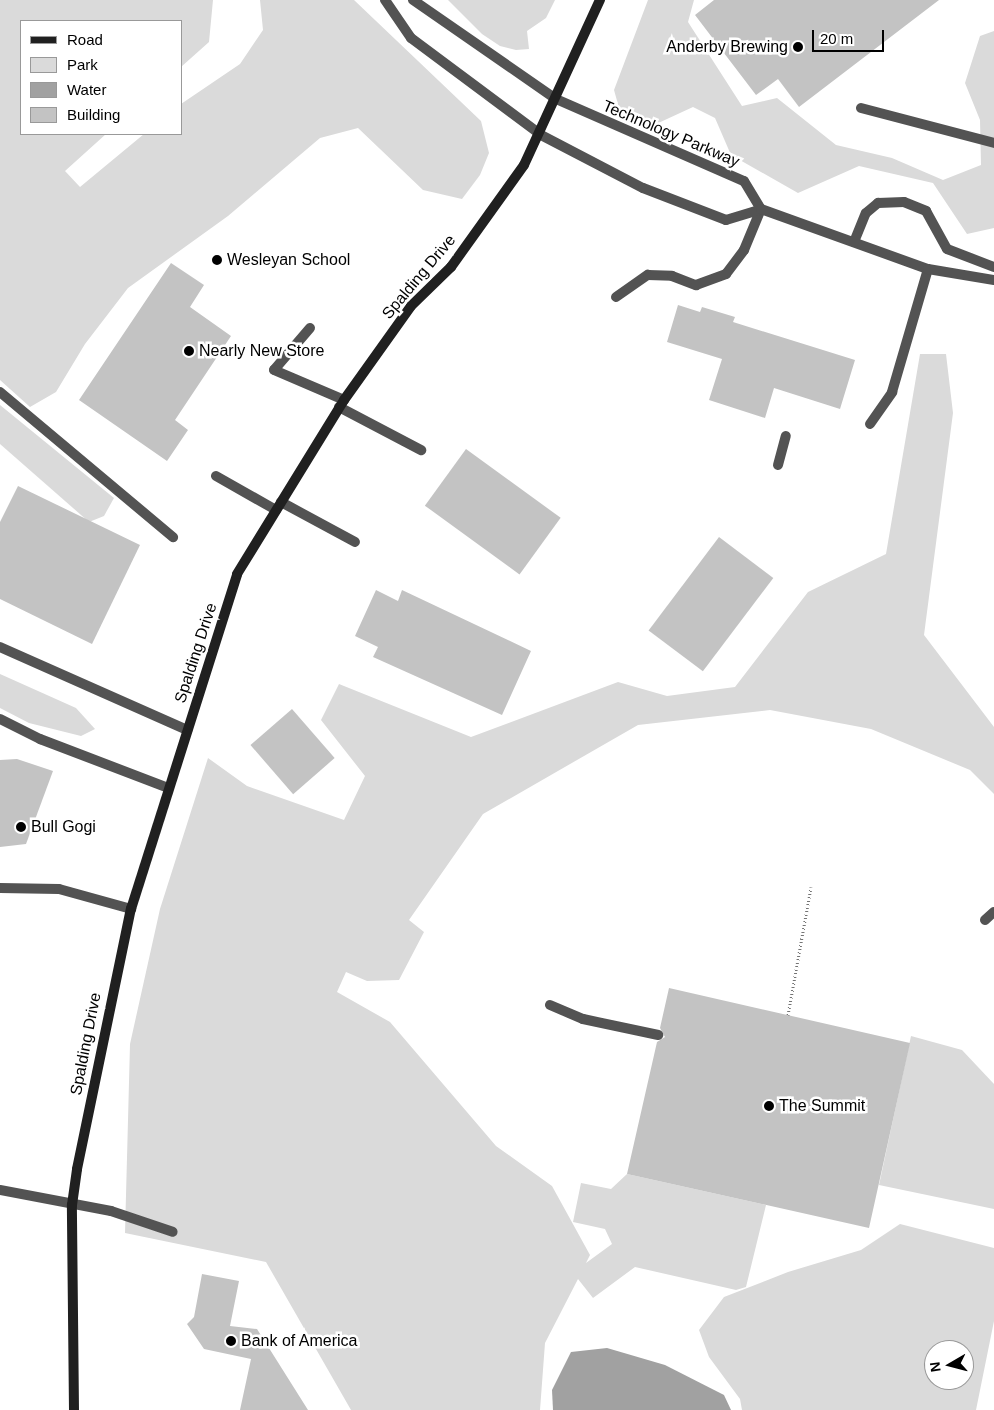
<!DOCTYPE html>
<html>
<head>
<meta charset="utf-8">
<style>
	body { margin:0 }
	#map { position:relative; width:994px; height:1410px; overflow:hidden; background:#fff; font-family:Arial,sans-serif }
	div>[style] { position:absolute }
	.green>* { inset:0; background:#dadada }
	.water>* { inset:0; background:#a1a1a1 }
	.building>* { inset:0; background:#c3c3c3; transform-origin:0 0 }
	.path>* { height:3px; margin-top:-1.5px; transform-origin:0; background:repeating-linear-gradient(90deg,#757575 0 1px,transparent 0 3.5px) }
	.service>* { height:10px; margin:-5px; padding:0 5px; transform-origin:5px; border-radius:5px; background:#535353 }
	.minor>* { height:10px; margin:-5px; padding:0 5px; transform-origin:5px; border-radius:5px; background:#535353 }
	.tertiary>* { height:10px; margin:-5px; padding:0 5px; transform-origin:5px; border-radius:5px; background:#535353 }
	.secondary>* { height:10px; margin:-5px; padding:0 5px; transform-origin:5px; border-radius:5px; background:#202020 }
	.dots>* { width:14px; height:14px; translate:-50% -50%; box-sizing:border-box; border:2px solid #fff; border-radius:50% }
	span { translate:-50% -50%; white-space:nowrap; text-align:center; line-height:1.15; -webkit-text-stroke:5px #fff; paint-order:stroke }
	.poi-label { font-size:16px; color:#000 }
	.right { translate:-100% -50%; text-align:right }
	.left { translate:0 -50%; text-align:left }
	.street-label { font-size:16px; color:#000 }
	.legend { position:absolute; left:20px; top:20px; width:162px; height:115px; box-sizing:border-box; background:#fff; border:1px solid #999; margin:0; padding:6px 9px; list-style:none; font-size:15px; color:#000 }
	.legend li { display:flex; align-items:center; gap:10px; height:25px }
	.legend b { width:25px; border:1px solid #999 }
	.north { position:absolute; left:924px; top:1340px; width:50px; height:50px; box-sizing:border-box; background:#fff; border:1px solid #999; border-radius:50%; rotate:262deg; font-size:14px; font-weight:700; line-height:20px; text-align:center; color:#000 }
	.north::after { content:''; display:block; margin:auto; width:18px; height:22px; background:#000; clip-path:polygon(50% 0,100% 100%,50% 72%,0 100%) }
	.scale { position:absolute; left:812px; top:30px; width:72px; height:22px; box-sizing:border-box; border:2px solid #000; border-top:0; padding-left:6px; font-size:15px; line-height:18px; white-space:nowrap; color:#000; -webkit-text-stroke:4px #fff; paint-order:stroke }
</style>
</head>
<body>
<div id="map">
	<div class="green">
		<div style="clip-path:polygon(0 0,213px 0,209px 42px,181px 67px,181px 21px,21px 21px,21px 134px,106px 134px,65px 171px,80px 187px,144px 134px,181px 134px,181px 104px,240px 64px,263px 30px,260px 0,354px 0,481px 121px,489px 153px,480px 175px,462px 199px,423px 190px,358px 128px,320px 138px,228px 216px,128px 288px,85px 344px,56px 392px,30px 407px,0 380px)"></div>
		<div style="clip-path:polygon(448px 0,555px 0,546px 18px,527px 31px,529px 49px,516px 50px,500px 46px,482px 34px)"></div>
		<div style="clip-path:polygon(648px 0,694px 0,688px 22px,742px 106px,777px 98px,836px 145px,892px 158px,943px 180px,981px 165px,980px 120px,965px 83px,980px 36px,994px 31px,994px 228px,967px 234px,933px 183px,859px 166px,798px 193px,731px 155px,715px 118px,693px 107px,654px 125px,621px 115px,614px 90px)"></div>
		<div style="clip-path:polygon(920px 354px,946px 354px,953px 413px,924px 635px,994px 727px,994px 794px,970px 770px,871px 729px,770px 710px,638px 725px,483px 814px,409px 920px,424px 932px,399px 980px,367px 981px,346px 972px,337px 992px,390px 1022px,496px 1146px,552px 1186px,590px 1255px,586px 1263px,612px 1244px,605px 1229px,573px 1222px,581px 1183px,611px 1189px,627px 1174px,766px 1205px,746px 1287px,736px 1290px,635px 1267px,593px 1298px,578px 1279px,545px 1343px,540px 1410px,351px 1410px,266px 1262px,125px 1233px,130px 1044px,160px 909px,208px 758px,247px 786px,344px 820px,365px 776px,321px 720px,339px 684px,471px 737px,618px 682px,667px 696px,735px 687px,808px 592px,886px 554px)"></div>
		<div style="clip-path:polygon(0 405px,114px 498px,104px 516px,89px 522px,0 444px)"></div>
		<div style="clip-path:polygon(0 674px,76px 708px,95px 729px,81px 736px,29px 723px,0 708px)"></div>
		<div style="clip-path:polygon(911px 1036px,962px 1050px,994px 1084px,994px 1209px,879px 1185px)"></div>
		<div style="clip-path:polygon(evenodd,900px 1224px,994px 1248px,994px 1321px,976px 1410px,742px 1410px,740px 1399px,709px 1357px,699px 1330px,724px 1297px,788px 1272px,861px 1250px,900px 1224px,934px 1350px,964px 1350px,964px 1380px,934px 1380px,934px 1350px)"></div>
	</div>
	<div class="water">
		<div style="clip-path:polygon(607px 1348px,665px 1365px,724px 1395px,731px 1410px,553px 1410px,552px 1390px,571px 1352px)"></div>
	</div>
	<div class="building">
		<div style="clip-path:polygon(714px 0,939px 0,799px 107px,778px 79px,756px 95px,695px 15px)"></div>
		<div style="clip-path:polygon(171px 263px,204px 285px,190px 307px,231px 336px,175px 420px,188px 430px,167px 461px,79px 400px)"></div>
		<div style="clip-path:polygon(678px 305px,700px 312px,702px 307px,735px 317px,733px 322px,855px 360px,840px 409px,774px 388px,765px 418px,709px 400px,722px 359px,667px 342px)"></div>
		<div style="left:466px;top:449px;width:117px;height:70px;rotate:36deg"></div>
		<div style="clip-path:polygon(18px 486px,140px 545px,92px 644px,0 599px,0 522px)"></div>
		<div style="left:719px;top:537px;width:68px;height:117px;rotate:37deg"></div>
		<div style="clip-path:polygon(376px 590px,398px 601px,402px 590px,531px 651px,502px 715px,373px 657px,378px 647px,355px 636px)"></div>
		<div style="left:292px;top:709px;width:65px;height:55px;rotate:49deg"></div>
		<div style="clip-path:polygon(17px 759px,53px 771px,26px 844px,0 847px,0 760px)"></div>
		<div style="clip-path:polygon(669px 988px,910px 1043px,869px 1228px,627px 1174px,657px 1042px,665px 1037px,660px 1028px)"></div>
		<div style="clip-path:polygon(202px 1274px,239px 1281px,230px 1326px,257px 1329px,308px 1410px,240px 1410px,251px 1359px,204px 1349px,187px 1324px,194px 1317px)"></div>
	</div>
	<div class="path">
		<div style="left:788px;top:1015px;width:130px;rotate:-79.8deg"></div>
	</div>
	<div class="service">
		<div style="left:861px;top:108px;width:138px;rotate:14.7deg"></div>
		<div style="left:616px;top:297px;width:39px;rotate:-35deg"></div>
		<div style="left:648px;top:275px;width:24px;rotate:2deg"></div>
		<div style="left:672px;top:276px;width:26px;rotate:21deg"></div>
		<div style="left:696px;top:285px;width:32px;rotate:-20deg"></div>
		<div style="left:726px;top:274px;width:30px;rotate:-53deg"></div>
		<div style="left:744px;top:250px;width:44px;rotate:-67.5deg"></div>
		<div style="left:310px;top:328px;width:55px;rotate:130.6deg"></div>
		<div style="left:274px;top:370px;width:76px;rotate:23.2deg"></div>
		<div style="left:0;top:392px;width:226px;rotate:40deg"></div>
		<div style="left:339px;top:407px;width:93px;rotate:27.7deg"></div>
		<div style="left:870px;top:424px;width:39px;rotate:-55deg"></div>
		<div style="left:892px;top:392px;width:128px;rotate:-73.7deg"></div>
		<div style="left:778px;top:465px;width:30px;rotate:-75deg"></div>
		<div style="left:216px;top:476px;width:69px;rotate:29.5deg"></div>
		<div style="left:281px;top:502px;width:84px;rotate:28.4deg"></div>
		<div style="left:0;top:647px;width:205px;rotate:23.9deg"></div>
		<div style="left:0;top:719px;width:45px;rotate:26.6deg"></div>
		<div style="left:40px;top:739px;width:137px;rotate:20.9deg"></div>
		<div style="left:0;top:888px;width:59px;rotate:1deg"></div>
		<div style="left:59px;top:889px;width:75px;rotate:15.5deg"></div>
		<div style="left:985px;top:920px;width:12px;rotate:-42deg"></div>
		<div style="left:550px;top:1005px;width:36px;rotate:23deg"></div>
		<div style="left:583px;top:1019px;width:77px;rotate:12deg"></div>
		<div style="left:0;top:1190px;width:113px;rotate:10.7deg"></div>
		<div style="left:111px;top:1211px;width:65px;rotate:18.7deg"></div>
	</div>
	<div class="minor">
		<div style="left:385px;top:0;width:46px;rotate:55.6deg"></div>
		<div style="left:411px;top:38px;width:162px;rotate:36.7deg"></div>
		<div style="left:413px;top:0;width:174px;rotate:34.7deg"></div>
	</div>
	<div class="tertiary">
		<div style="left:556px;top:99px;width:205px;rotate:23.6deg"></div>
		<div style="left:744px;top:181px;width:33px;rotate:59deg"></div>
		<div style="left:541px;top:135px;width:115px;rotate:27.5deg"></div>
		<div style="left:643px;top:188px;width:89px;rotate:21.1deg"></div>
		<div style="left:726px;top:220px;width:37px;rotate:-17deg"></div>
		<div style="left:761px;top:209px;width:177px;rotate:19.8deg"></div>
		<div style="left:928px;top:269px;width:67px;rotate:9.5deg"></div>
		<div style="left:854px;top:242px;width:31px;rotate:-68deg"></div>
		<div style="left:866px;top:213px;width:16px;rotate:-40deg"></div>
		<div style="left:878px;top:203px;width:26px;rotate:-2deg"></div>
		<div style="left:904px;top:202px;width:24px;rotate:22deg"></div>
		<div style="left:926px;top:211px;width:43px;rotate:61.1deg"></div>
		<div style="left:947px;top:249px;width:50px;rotate:21deg"></div>
	</div>
	<div class="secondary">
		<div style="left:74px;top:1410px;width:205px;rotate:-90.6deg"></div>
		<div style="left:72px;top:1205px;width:36px;rotate:-82deg"></div>
		<div style="left:77px;top:1169px;width:266px;rotate:-78.3deg"></div>
		<div style="left:131px;top:909px;width:351px;rotate:-72.4deg"></div>
		<div style="left:237px;top:574px;width:204px;rotate:-58.4deg"></div>
		<div style="left:344px;top:400px;width:115px;rotate:-54.5deg"></div>
		<div style="left:411px;top:306px;width:56px;rotate:-44.3deg"></div>
		<div style="left:451px;top:267px;width:125px;rotate:-54.4deg"></div>
		<div style="left:524px;top:165px;width:182px;rotate:-65.3deg"></div>
	</div>
	<div class="dots">
		<div style="left:798px;top:47px;background:#000"></div>
		<div style="left:217px;top:260px;background:#000"></div>
		<div style="left:189px;top:351px;background:#000"></div>
		<div style="left:21px;top:827px;background:#000"></div>
		<div style="left:769px;top:1106px;background:#000"></div>
		<div style="left:231px;top:1341px;background:#000"></div>
	</div>
	<div class="poi-label">
		<span class="right" style="left:788px;top:47px">Anderby Brewing</span>
		<span class="left" style="left:227px;top:260px">Wesleyan School</span>
		<span class="left" style="left:199px;top:351px">Nearly New Store</span>
		<span class="left" style="left:31px;top:827px">Bull Gogi</span>
		<span class="left" style="left:779px;top:1106px">The Summit</span>
		<span class="left" style="left:241px;top:1341px">Bank of America</span>
	</div>
	<div class="street-label">
		<span style="left:671px;top:134px;rotate:23deg">Technology Parkway</span>
		<span style="left:419px;top:277px;rotate:-50deg">Spalding Drive</span>
		<span style="left:196px;top:653px;rotate:-72deg">Spalding Drive</span>
		<span style="left:86px;top:1044px;rotate:-79deg">Spalding Drive</span>
	</div>
	<ul class="legend">
	<li><b style="height:6px;background:#202020"></b>Road</li>
	<li><b style="height:14px;background:#dadada"></b>Park</li>
	<li><b style="height:14px;background:#a1a1a1"></b>Water</li>
	<li><b style="height:14px;background:#c3c3c3"></b>Building</li>
	</ul>
	<div class="north">N</div>
	<div class="scale">20 m</div>
</div>
</body>
</html>
